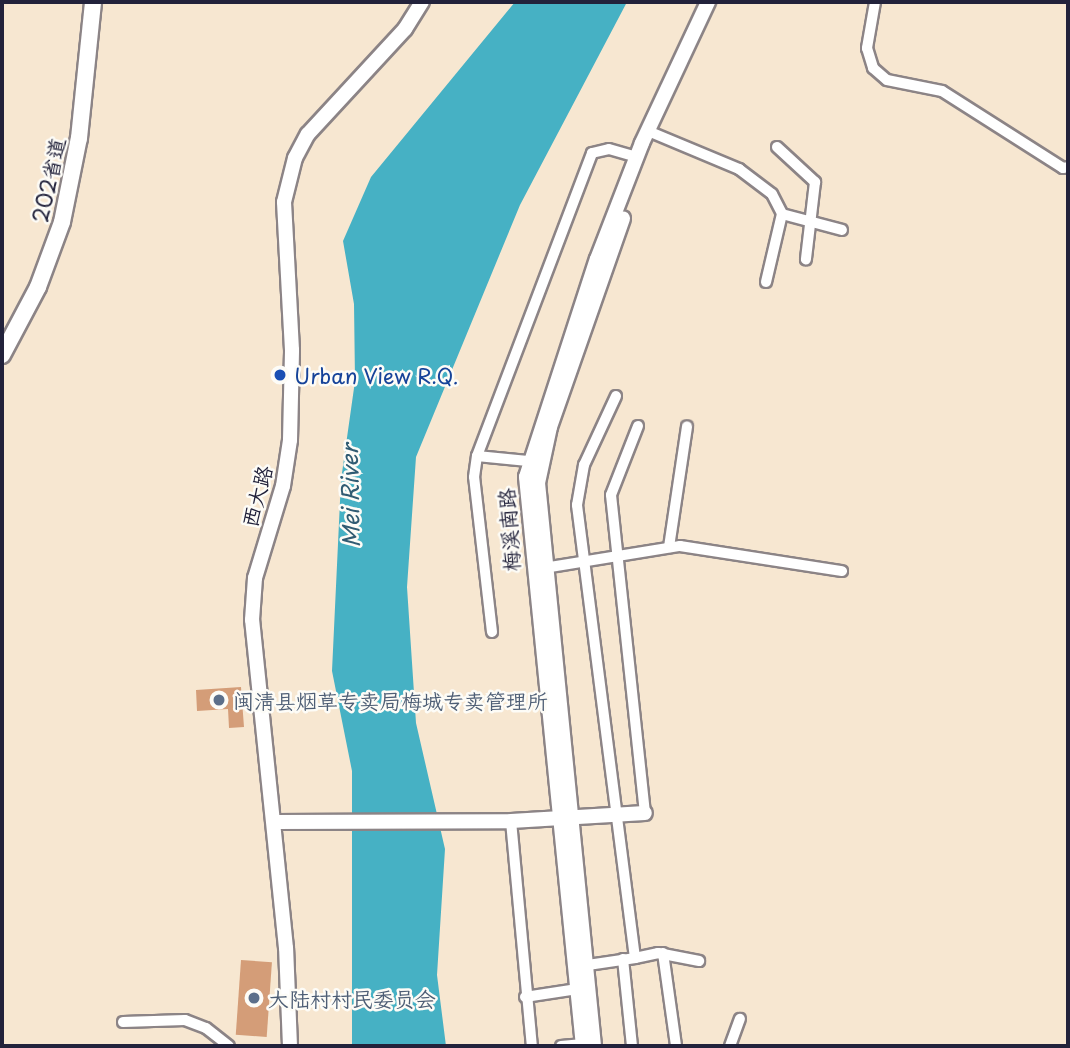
<!DOCTYPE html>
<html>
<head>
<meta charset="utf-8">
<style>
	body { margin:0 }
	#map { position:relative; width:1070px; height:1048px; overflow:hidden; background:#f7e7d1; font-family:"Playpen Sans","LXGW WenKai TC",sans-serif }
	div>[style] { position:absolute }
	.water>* { inset:0; background:#46b1c4 }
	.building>* { inset:0; background:#d49d78; transform-origin:0 0 }
	.roads { filter:drop-shadow(2px 0 #8c8486) drop-shadow(-2px 0 #8c8486) drop-shadow(0 2px #8c8486) drop-shadow(0 -2px #8c8486) }
	.street>* { height:10px; margin:-5px; padding:0 5px; transform-origin:5px; border-radius:5px; background:#fff }
	.secondary>* { height:14px; margin:-7px; padding:0 7px; transform-origin:7px; border-radius:7px; background:#fff }
	.primary>* { height:16px; margin:-8px; padding:0 8px; transform-origin:8px; border-radius:8px; background:#fff }
	.dots>* { width:19px; height:19px; translate:-50% -50%; box-sizing:border-box; border:4px solid #fdfcf7; border-radius:50% }
	span { translate:-50% -50%; white-space:nowrap; text-align:center; line-height:1.15; -webkit-text-stroke:5px #fdfcf7; paint-order:stroke }
	.street-label { font-size:21px; color:#22223b }
	.transit-label { font-size:21px; color:#164399 }
	.left { translate:0 -50%; text-align:left }
	.service-label { font-size:21px; color:#4e5e75 }
	.water-label { font-size:23px; color:#305b72; font-style:italic }
	.frame { position:absolute; inset:0; border:4px solid #22223b; pointer-events:none }
</style>
</head>
<body>
<div id="map">
	<div class="water">
		<div style="clip-path:polygon(515px 2px,627px 2px,520px 205px,416px 457px,407px 587px,416px 723px,445px 849px,437px 975px,446px 1046px,352px 1046px,352px 771px,332px 671px,341px 480px,355px 381px,354px 304px,343px 241px,371px 177px)"></div>
	</div>
	<div class="building">
		<div style="clip-path:polygon(241px 687px,244px 727px,229px 728px,228px 709px,197px 711px,196px 690px)"></div>
		<div style="left:241px;top:960px;width:31px;height:75px;rotate:4deg"></div>
	</div>
	<div class="roads">
		<div class="street">
			<div style="left:875px;top:2px;width:47px;rotate:99.9deg"></div>
			<div style="left:867px;top:48px;width:21px;rotate:73deg"></div>
			<div style="left:873px;top:68px;width:18px;rotate:41deg"></div>
			<div style="left:887px;top:80px;width:56px;rotate:11.3deg"></div>
			<div style="left:942px;top:91px;width:143px;rotate:32.5deg"></div>
			<div style="left:1063px;top:168px;width:5px;rotate:-11deg"></div>
			<div style="left:648px;top:131px;width:99px;rotate:22.7deg"></div>
			<div style="left:739px;top:169px;width:41px;rotate:37.1deg"></div>
			<div style="left:772px;top:194px;width:22px;rotate:63deg"></div>
			<div style="left:782px;top:214px;width:62px;rotate:14.9deg"></div>
			<div style="left:777px;top:147px;width:52px;rotate:42.6deg"></div>
			<div style="left:815px;top:182px;width:78px;rotate:96.7deg"></div>
			<div style="left:766px;top:282px;width:70px;rotate:-76.8deg"></div>
			<div style="left:638px;top:426px;width:74px;rotate:111.4deg"></div>
			<div style="left:611px;top:495px;width:320px;rotate:83.9deg"></div>
			<div style="left:477px;top:456px;width:51px;rotate:5.6deg"></div>
			<div style="left:669px;top:547px;width:122px;rotate:-81.5deg"></div>
			<div style="left:544px;top:568px;width:138px;rotate:-9.2deg"></div>
			<div style="left:680px;top:546px;width:164px;rotate:8.8deg"></div>
			<div style="left:492px;top:632px;width:156px;rotate:-96.6deg"></div>
			<div style="left:474px;top:477px;width:21px;rotate:-82deg"></div>
			<div style="left:477px;top:456px;width:324px;rotate:-69.2deg"></div>
			<div style="left:592px;top:153px;width:17px;rotate:-13deg"></div>
			<div style="left:609px;top:149px;width:29px;rotate:16deg"></div>
			<div style="left:511px;top:821px;width:226px;rotate:84.7deg"></div>
			<div style="left:663px;top:953px;width:94px;rotate:82deg"></div>
			<div style="left:635px;top:958px;width:24px;rotate:-12deg"></div>
			<div style="left:658px;top:953px;width:42px;rotate:11deg"></div>
			<div style="left:623px;top:959px;width:87px;rotate:84.1deg"></div>
			<div style="left:581px;top:966px;width:55px;rotate:-8.4deg"></div>
			<div style="left:635px;top:958px;width:457px;rotate:-97.3deg"></div>
			<div style="left:577px;top:505px;width:41px;rotate:-80.1deg"></div>
			<div style="left:584px;top:465px;width:76px;rotate:-65.1deg"></div>
			<div style="left:525px;top:997px;width:53px;rotate:-8.7deg"></div>
			<div style="left:123px;top:1022px;width:62px;rotate:-1.8deg"></div>
			<div style="left:185px;top:1020px;width:22px;rotate:21deg"></div>
			<div style="left:206px;top:1028px;width:29px;rotate:38deg"></div>
			<div style="left:561px;top:1046px;width:22px;rotate:-5deg"></div>
			<div style="left:730px;top:1046px;width:29px;rotate:-70deg"></div>
		</div>
		<div class="secondary">
			<div style="left:274px;top:822px;width:237px;rotate:-0.2deg"></div>
			<div style="left:511px;top:821px;width:134px;rotate:-3.4deg"></div>
			<div style="left:290px;top:1046px;width:98px;rotate:-92.3deg"></div>
			<div style="left:286px;top:948px;width:330px;rotate:-95.9deg"></div>
			<div style="left:252px;top:620px;width:42px;rotate:-85.9deg"></div>
			<div style="left:255px;top:578px;width:96px;rotate:-73.1deg"></div>
			<div style="left:283px;top:486px;width:47px;rotate:-81.3deg"></div>
			<div style="left:290px;top:440px;width:90px;rotate:-88.7deg"></div>
			<div style="left:292px;top:350px;width:148px;rotate:-93.1deg"></div>
			<div style="left:284px;top:202px;width:45px;rotate:-76deg"></div>
			<div style="left:295px;top:158px;width:27px;rotate:-62deg"></div>
			<div style="left:308px;top:134px;width:143px;rotate:-47.3deg"></div>
			<div style="left:405px;top:29px;width:32px;rotate:-58deg"></div>
			<div style="left:583px;top:1046px;width:572px;rotate:-95.72deg"></div>
			<div style="left:526px;top:477px;width:229px;rotate:-72deg"></div>
			<div style="left:597px;top:259px;width:124px;rotate:-68.8deg"></div>
			<div style="left:642px;top:143px;width:156px;rotate:-64.9deg"></div>
			<div style="left:594px;top:1046px;width:566px;rotate:-95.68deg"></div>
			<div style="left:538px;top:483px;width:57px;rotate:-77.9deg"></div>
			<div style="left:550px;top:427px;width:221px;rotate:-70.7deg"></div>
		</div>
		<div class="primary">
			<div style="left:2px;top:355px;width:77px;rotate:-62.1deg"></div>
			<div style="left:38px;top:287px;width:69px;rotate:-69.7deg"></div>
			<div style="left:62px;top:222px;width:86px;rotate:-78.6deg"></div>
			<div style="left:79px;top:138px;width:137px;rotate:-84.1deg"></div>
		</div>
	</div>
	<div class="dots">
		<div style="left:280px;top:375px;background:#1a4fb4"></div>
		<div style="left:219px;top:700px;background:#5c6f8a"></div>
		<div style="left:254px;top:998px;background:#5c6f8a"></div>
	</div>
	<div class="street-label">
		<span style="left:48px;top:180px;rotate:-78deg">202省道</span>
		<span style="left:256px;top:496px;rotate:-75deg">西大路</span>
		<span style="left:508px;top:530px;rotate:-94deg">梅溪南路</span>
	</div>
	<div class="transit-label">
		<span class="left" style="left:294px;top:375px">Urban View R.Q.</span>
	</div>
	<div class="service-label">
		<span class="left" style="left:233px;top:700px">闽清县烟草专卖局梅城专卖管理所</span>
		<span class="left" style="left:268px;top:998px">大陆村村民委员会</span>
	</div>
	<div class="water-label">
		<span style="left:350px;top:496px;rotate:-91deg">Mei River</span>
	</div>
	<div class="frame"></div>
</div>
</body>
</html>
